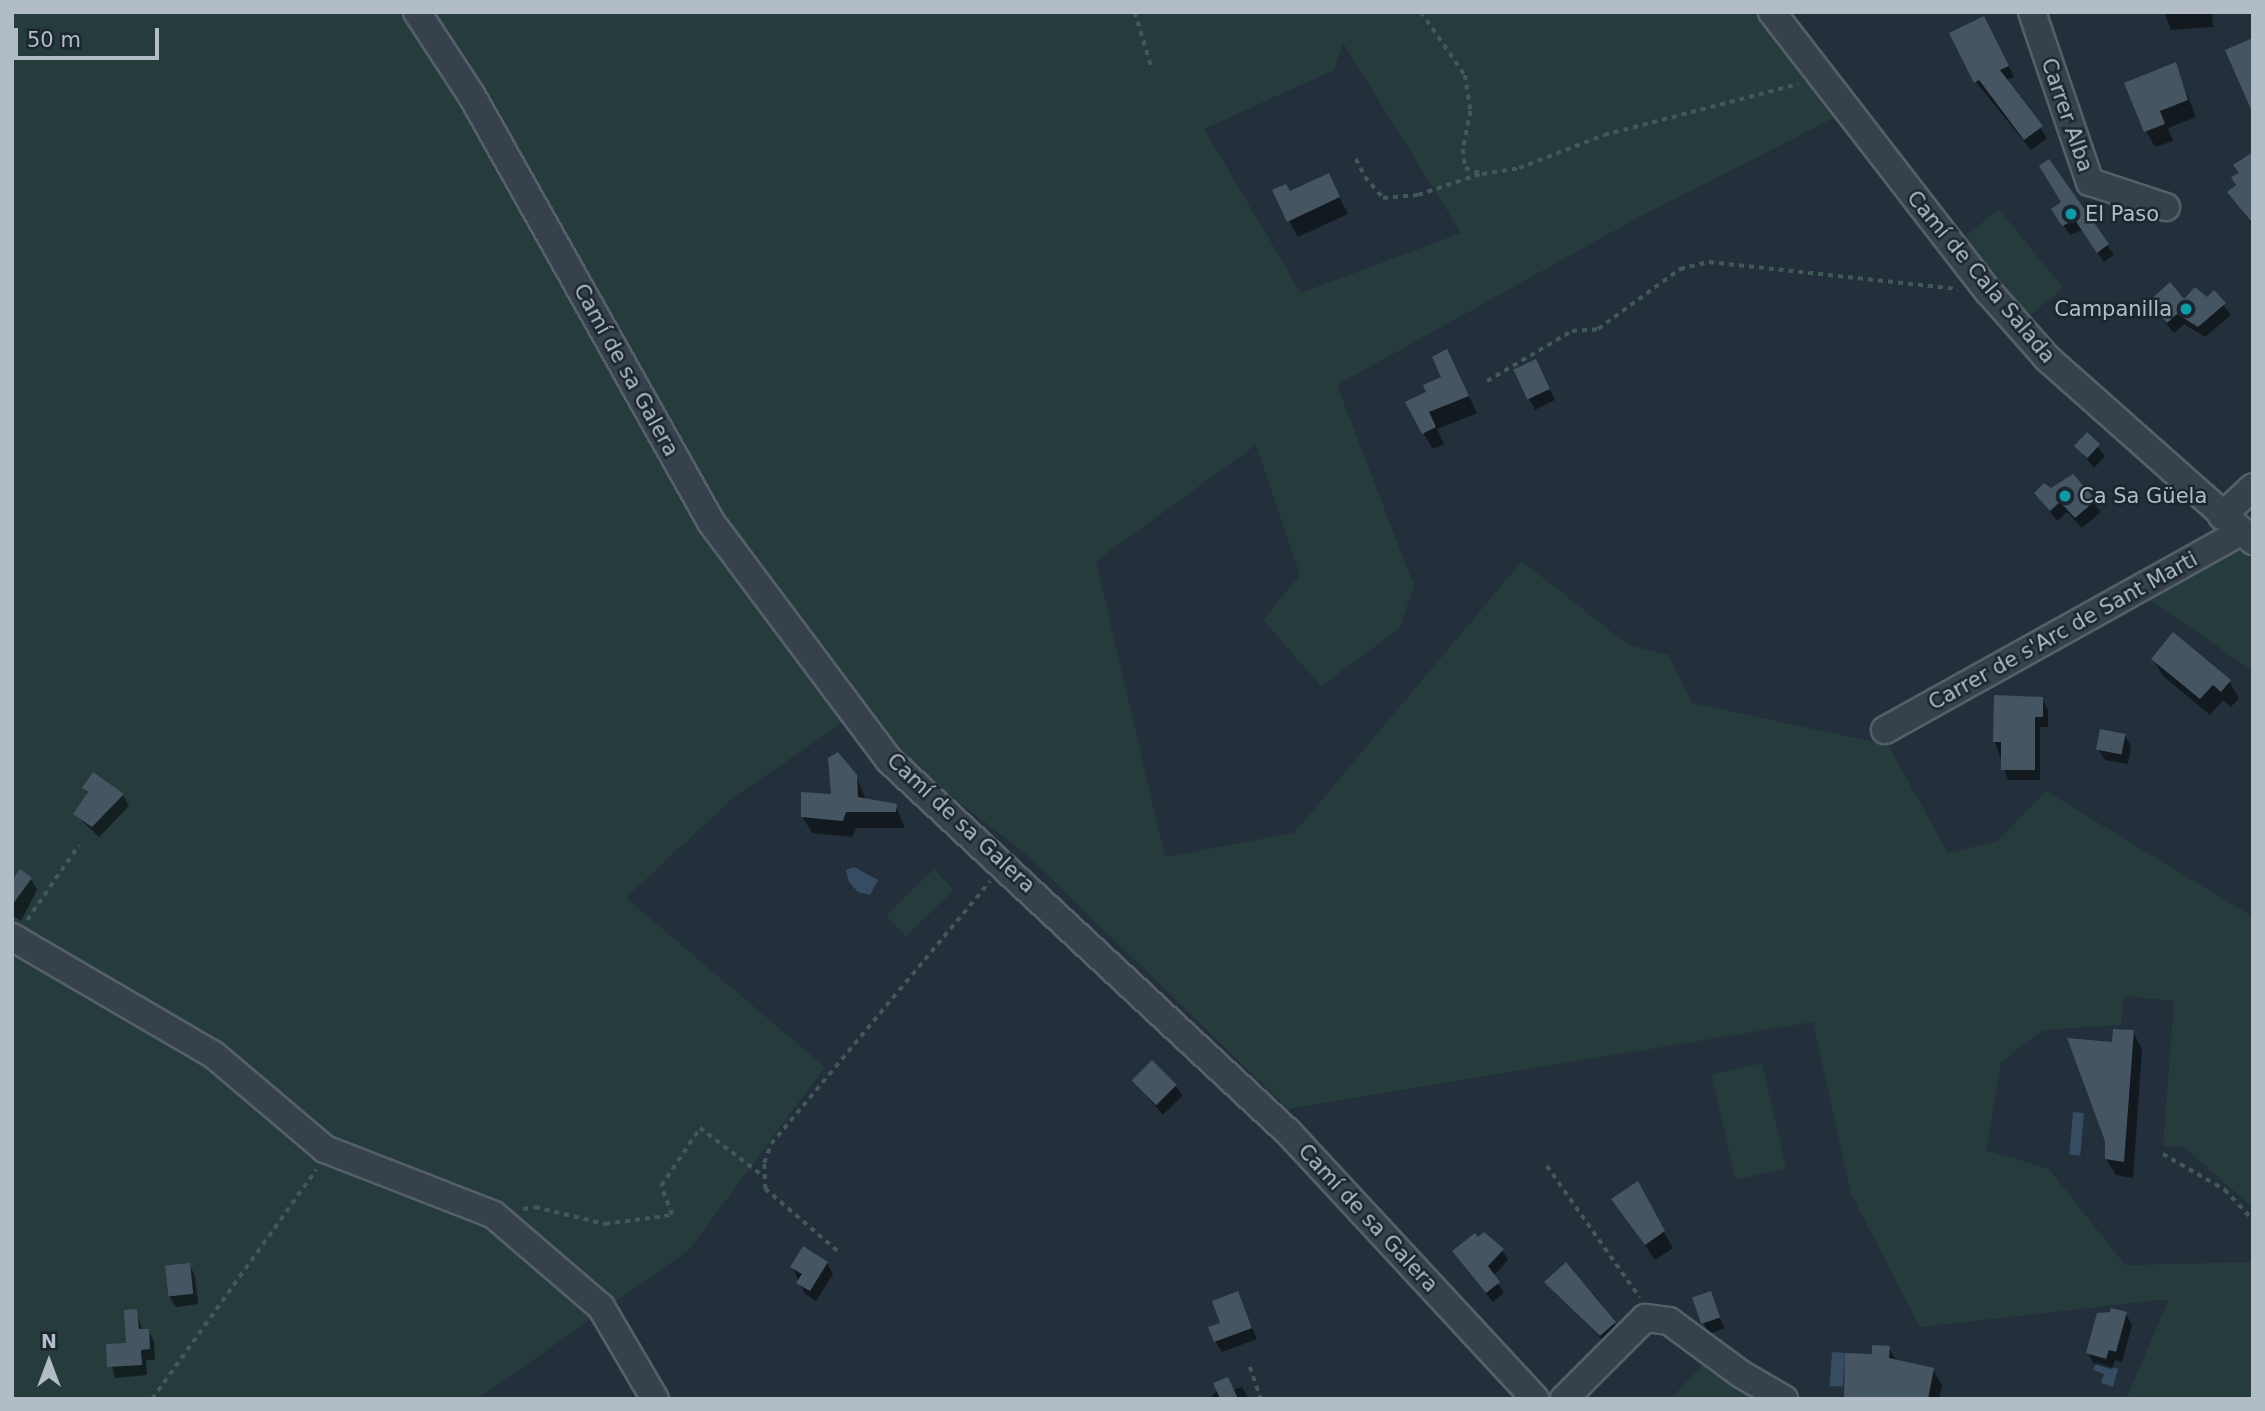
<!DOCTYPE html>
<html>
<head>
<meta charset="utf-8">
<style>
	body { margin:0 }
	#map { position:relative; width:2265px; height:1411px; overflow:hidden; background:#232f3b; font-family:"DejaVu Sans",sans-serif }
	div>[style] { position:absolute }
	.green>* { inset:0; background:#253b3c; transform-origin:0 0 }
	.water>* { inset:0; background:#364c62; transform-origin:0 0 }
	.shadow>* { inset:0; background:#0007; transform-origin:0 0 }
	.building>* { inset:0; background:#465562; transform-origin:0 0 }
	.path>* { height:3.5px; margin-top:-1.75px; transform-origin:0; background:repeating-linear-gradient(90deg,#425859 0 5px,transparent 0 10px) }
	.roads { filter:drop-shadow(2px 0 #555f69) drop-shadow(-2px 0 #555f69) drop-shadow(0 2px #555f69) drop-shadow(0 -2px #555f69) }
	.minor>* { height:26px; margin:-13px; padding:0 13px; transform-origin:13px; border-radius:13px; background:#36414b }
	.dots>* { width:19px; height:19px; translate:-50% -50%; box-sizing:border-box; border:4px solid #1c2630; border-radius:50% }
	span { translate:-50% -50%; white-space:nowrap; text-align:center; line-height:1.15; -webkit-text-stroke:5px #1c2630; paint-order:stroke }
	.street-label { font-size:21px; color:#b2bcc7 }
	.poi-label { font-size:21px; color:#b2bcc7 }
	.left { translate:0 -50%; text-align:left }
	.right { translate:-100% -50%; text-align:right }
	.frame { position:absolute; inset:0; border:14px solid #b2bcc7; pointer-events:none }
	.north { position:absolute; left:14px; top:1327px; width:70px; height:70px; -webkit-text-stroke:5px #1c2630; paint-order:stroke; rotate:0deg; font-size:19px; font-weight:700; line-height:28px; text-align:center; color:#b2bcc7 }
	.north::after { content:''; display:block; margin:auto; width:24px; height:32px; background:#b2bcc7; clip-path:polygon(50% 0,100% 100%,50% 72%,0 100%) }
	.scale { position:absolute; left:14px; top:28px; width:145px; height:32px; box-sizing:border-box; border:4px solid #b2bcc7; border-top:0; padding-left:9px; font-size:21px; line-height:24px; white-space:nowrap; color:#b2bcc7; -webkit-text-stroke:5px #1c2630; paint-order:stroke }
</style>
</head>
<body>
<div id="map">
	<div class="green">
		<div style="clip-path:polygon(evenodd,12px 12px,1769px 12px,1838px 116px,1641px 216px,1337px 385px,1414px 586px,1399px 629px,1321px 686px,1263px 620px,1300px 575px,1256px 445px,1096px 561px,1165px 857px,1294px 833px,1522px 561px,1628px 645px,1669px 655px,1692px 703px,1888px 745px,1948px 853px,1998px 841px,2046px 791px,2253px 917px,2253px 1208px,2183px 1146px,2163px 1146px,2174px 1001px,2124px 996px,2121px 1025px,2043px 1030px,2001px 1062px,1986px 1150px,2049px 1169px,2125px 1265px,2253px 1262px,2253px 1399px,2126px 1399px,2169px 1299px,1920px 1327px,1851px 1194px,1813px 1022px,1288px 1109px,1027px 855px,850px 718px,734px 797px,626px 898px,825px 1067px,689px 1250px,478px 1399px,12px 1399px,12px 12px,1343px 43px,1461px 233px,1301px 293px,1204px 129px,1334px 70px,1343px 43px)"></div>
		<div style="left:1999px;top:209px;width:102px;height:48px;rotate:51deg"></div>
		<div style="clip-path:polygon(2238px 544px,2253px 556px,2253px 671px,2144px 596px)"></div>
		<div style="left:934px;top:869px;width:29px;height:67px;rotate:46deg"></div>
		<div style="left:1762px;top:1063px;width:108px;height:52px;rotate:77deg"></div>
		<div style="clip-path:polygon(1710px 1357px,1768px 1399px,1670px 1399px)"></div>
	</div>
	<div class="water">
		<div style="clip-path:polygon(854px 867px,878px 880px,870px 895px,858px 892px,849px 882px,846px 870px)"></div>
		<div style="left:2073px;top:1112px;width:11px;height:43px;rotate:5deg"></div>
		<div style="left:1832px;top:1352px;width:13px;height:34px;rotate:4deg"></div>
		<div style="clip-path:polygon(2096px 1362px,2118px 1369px,2113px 1387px,2101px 1383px,2104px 1374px,2093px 1370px)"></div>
	</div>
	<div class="shadow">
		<div style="clip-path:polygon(2164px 12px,2212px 12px,2213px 27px,2171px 30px)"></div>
		<div style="clip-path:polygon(1990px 29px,2014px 77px,2006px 80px,2047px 138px,2031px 150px,1976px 82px)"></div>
		<div style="clip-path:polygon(2175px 64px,2196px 117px,2168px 128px,2173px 141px,2155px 147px,2146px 131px)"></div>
		<div style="clip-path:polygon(2253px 161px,2253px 226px,2229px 193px)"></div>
		<div style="clip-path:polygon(1328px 175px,1348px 214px,1298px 237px,1289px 221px,1290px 193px)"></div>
		<div style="clip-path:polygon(2063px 203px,2107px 245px,2114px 255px,2104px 262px,2082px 230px,2070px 235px,2060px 220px)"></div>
		<div style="clip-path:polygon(2214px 293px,2231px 315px,2205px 337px,2184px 324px,2174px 333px,2149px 303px,2207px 300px)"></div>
		<div style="clip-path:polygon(1447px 351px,1477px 413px,1437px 429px,1444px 444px,1433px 449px,1423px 433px,1428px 393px,1443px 378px)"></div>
		<div style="clip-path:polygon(1541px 372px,1555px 400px,1535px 410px,1529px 399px)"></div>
		<div style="clip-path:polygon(2087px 434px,2105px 456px,2094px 468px,2076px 446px)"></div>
		<div style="clip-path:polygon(2073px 476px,2101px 512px,2082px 528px,2067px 512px,2057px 521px,2036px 493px,2051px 490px)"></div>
		<div style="clip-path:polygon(2153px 659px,2229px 681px,2239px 698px,2231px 707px,2223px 700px,2210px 715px,2163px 676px)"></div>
		<div style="clip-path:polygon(2042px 699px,2048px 710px,2048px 727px,2040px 727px,2040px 780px,2008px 780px,1995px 742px)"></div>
		<div style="clip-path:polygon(2125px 736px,2131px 746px,2128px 764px,2105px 760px,2098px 749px)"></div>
		<div style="clip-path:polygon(856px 776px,866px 800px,896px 806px,905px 828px,856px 828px,852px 837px,812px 833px,802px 816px)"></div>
		<div style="clip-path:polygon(84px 788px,123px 795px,129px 806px,99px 837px,75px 814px,88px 795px)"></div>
		<div style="clip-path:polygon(31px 879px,37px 890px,21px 921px,12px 915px,12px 883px)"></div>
		<div style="clip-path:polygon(2133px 1032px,2142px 1049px,2133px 1178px,2116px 1175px,2106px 1159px,2113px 1044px)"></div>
		<div style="clip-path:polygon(1133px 1080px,1176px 1086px,1182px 1096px,1163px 1115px)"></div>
		<div style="clip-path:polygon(1637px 1184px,1673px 1248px,1655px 1260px,1613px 1199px)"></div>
		<div style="clip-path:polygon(1478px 1239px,1502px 1250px,1508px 1260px,1493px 1276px,1504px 1293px,1493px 1302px,1460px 1261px)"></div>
		<div style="clip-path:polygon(827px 1263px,833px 1274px,816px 1301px,805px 1294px,792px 1267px)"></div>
		<div style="clip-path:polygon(1566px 1264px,1599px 1300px,1620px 1332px,1607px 1345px,1547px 1282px)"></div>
		<div style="clip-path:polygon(189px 1265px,195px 1275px,198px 1304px,176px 1307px,169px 1296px)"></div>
		<div style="clip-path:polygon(1238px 1293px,1257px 1339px,1222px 1352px,1215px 1341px)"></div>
		<div style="left:1710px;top:1293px;width:38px;height:17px;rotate:68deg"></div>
		<div style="clip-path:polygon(136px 1311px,143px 1331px,148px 1330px,154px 1341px,155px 1360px,146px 1360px,147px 1375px,115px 1378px,107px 1346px,127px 1344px)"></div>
		<div style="clip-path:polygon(2126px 1314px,2132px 1325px,2122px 1362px,2115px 1360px,2112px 1369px,2094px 1364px,2088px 1353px)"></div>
		<div style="clip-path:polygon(1889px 1348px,1897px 1362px,1933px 1370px,1942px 1385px,1939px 1399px,1847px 1399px,1873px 1355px)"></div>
		<div style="clip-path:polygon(1228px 1379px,1234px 1390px,1242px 1387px,1249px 1399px,1209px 1399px)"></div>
	</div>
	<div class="building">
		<div style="clip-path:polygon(1984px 16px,2009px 66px,2000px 70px,2043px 126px,2024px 140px,1979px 80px,1974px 83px,1949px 33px)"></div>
		<div style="clip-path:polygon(2253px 38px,2253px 114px,2225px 50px)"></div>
		<div style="clip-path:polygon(2176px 62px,2188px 100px,2160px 111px,2165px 124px,2144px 132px,2124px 83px)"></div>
		<div style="clip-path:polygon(2253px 152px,2253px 224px,2227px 192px,2236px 185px,2231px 177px,2239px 173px,2233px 165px)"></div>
		<div style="clip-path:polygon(2049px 159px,2109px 244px,2097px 253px,2075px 220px,2062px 226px,2051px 209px,2061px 202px,2039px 166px)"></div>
		<div style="clip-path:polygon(1329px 173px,1340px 197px,1287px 222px,1272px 190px,1286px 184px,1290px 191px)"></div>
		<div style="clip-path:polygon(2170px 282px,2184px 299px,2195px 287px,2207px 297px,2214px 290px,2226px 303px,2198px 327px,2177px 314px,2167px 323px,2147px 303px)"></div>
		<div style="clip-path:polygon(1447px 349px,1469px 396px,1429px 412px,1436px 427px,1422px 434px,1405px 402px,1426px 392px,1423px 385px,1441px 377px,1432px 357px)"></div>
		<div style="left:1536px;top:359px;width:33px;height:25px;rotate:65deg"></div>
		<div style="left:2087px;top:432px;width:18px;height:19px;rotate:43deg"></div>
		<div style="clip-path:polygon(2073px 474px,2096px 500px,2075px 518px,2060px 502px,2050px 511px,2034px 493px,2044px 483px,2051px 488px)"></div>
		<div style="clip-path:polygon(2173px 632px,2231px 680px,2221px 692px,2213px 685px,2200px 699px,2151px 659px)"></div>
		<div style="clip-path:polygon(1994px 695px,2043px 697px,2043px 717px,2035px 717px,2035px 770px,2001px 770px,2001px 742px,1993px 742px)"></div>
		<div style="left:2100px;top:729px;width:26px;height:21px;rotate:11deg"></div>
		<div style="clip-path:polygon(838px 752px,857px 775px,858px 797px,897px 804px,896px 812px,846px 812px,843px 821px,801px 817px,801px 792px,831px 794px,828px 758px)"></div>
		<div style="clip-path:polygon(93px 772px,124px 794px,92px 827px,73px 814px,88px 792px,82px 788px)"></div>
		<div style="clip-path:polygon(20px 869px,32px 878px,12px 905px,12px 880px)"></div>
		<div style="clip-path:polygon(2113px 1029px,2134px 1030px,2124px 1162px,2105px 1159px,2105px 1141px,2067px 1038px,2112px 1042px)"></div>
		<div style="left:1152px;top:1060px;width:35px;height:29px;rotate:45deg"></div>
		<div style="clip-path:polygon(1638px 1181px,1665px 1231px,1645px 1245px,1611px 1199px)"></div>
		<div style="clip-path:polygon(1484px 1232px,1504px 1249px,1488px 1266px,1500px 1282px,1486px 1293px,1452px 1251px,1475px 1233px,1478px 1237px)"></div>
		<div style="clip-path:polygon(803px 1246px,828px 1262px,810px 1291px,796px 1283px,802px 1274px,790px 1267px)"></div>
		<div style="clip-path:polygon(1566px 1262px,1616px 1322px,1600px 1336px,1544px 1282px)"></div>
		<div style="left:190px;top:1263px;width:31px;height:25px;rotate:84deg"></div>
		<div style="clip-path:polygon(1238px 1291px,1252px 1328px,1214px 1342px,1208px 1327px,1220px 1323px,1212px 1301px)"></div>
		<div style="left:1711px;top:1291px;width:28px;height:20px;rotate:71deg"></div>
		<div style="clip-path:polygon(2111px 1308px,2127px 1312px,2116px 1352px,2109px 1350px,2106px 1359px,2086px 1353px,2097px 1313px,2110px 1312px)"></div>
		<div style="clip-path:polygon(137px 1309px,139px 1329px,149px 1329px,150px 1349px,141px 1350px,142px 1365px,107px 1367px,106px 1344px,126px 1343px,124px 1310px)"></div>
		<div style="clip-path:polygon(1872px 1345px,1890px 1346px,1889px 1358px,1934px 1368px,1928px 1399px,1844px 1397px,1845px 1353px,1872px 1354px)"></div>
		<div style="clip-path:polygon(1228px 1377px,1238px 1399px,1220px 1399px,1213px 1383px)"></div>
	</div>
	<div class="path">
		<div style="left:1135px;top:12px;width:59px;rotate:73.4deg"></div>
		<div style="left:1421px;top:12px;width:77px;rotate:55.1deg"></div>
		<div style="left:1465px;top:75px;width:36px;rotate:81deg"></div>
		<div style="left:1471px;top:111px;width:39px;rotate:102deg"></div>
		<div style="left:1463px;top:149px;width:19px;rotate:84deg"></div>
		<div style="left:1465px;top:168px;width:18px;rotate:19deg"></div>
		<div style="left:1482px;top:174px;width:37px;rotate:-9deg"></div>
		<div style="left:1519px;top:168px;width:91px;rotate:-21.2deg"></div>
		<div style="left:1604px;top:135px;width:201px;rotate:-14.7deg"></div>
		<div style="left:1356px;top:159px;width:20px;rotate:63deg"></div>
		<div style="left:1365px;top:177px;width:28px;rotate:49deg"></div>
		<div style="left:1383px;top:198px;width:35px;rotate:-5deg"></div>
		<div style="left:1418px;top:195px;width:65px;rotate:-18.7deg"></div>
		<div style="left:1487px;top:381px;width:99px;rotate:-30.5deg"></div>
		<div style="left:1572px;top:331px;width:26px;rotate:-4deg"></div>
		<div style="left:1598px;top:329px;width:102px;rotate:-36.2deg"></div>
		<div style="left:1680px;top:269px;width:30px;rotate:-14deg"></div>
		<div style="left:1709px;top:262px;width:250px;rotate:6.2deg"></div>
		<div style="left:27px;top:920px;width:91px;rotate:-55.3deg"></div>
		<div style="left:2163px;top:1154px;width:72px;rotate:30.1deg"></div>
		<div style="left:2225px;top:1190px;width:41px;rotate:47deg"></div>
		<div style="left:1547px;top:1166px;width:161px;rotate:54.8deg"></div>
		<div style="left:523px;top:1209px;width:12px;rotate:-9deg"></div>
		<div style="left:535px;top:1207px;width:72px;rotate:13.7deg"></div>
		<div style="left:605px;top:1224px;width:68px;rotate:-7.7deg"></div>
		<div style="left:672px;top:1215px;width:31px;rotate:-111deg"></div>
		<div style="left:661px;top:1186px;width:70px;rotate:-56.1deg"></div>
		<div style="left:700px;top:1128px;width:78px;rotate:37.2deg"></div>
		<div style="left:837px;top:1251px;width:95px;rotate:-139.3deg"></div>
		<div style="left:765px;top:1189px;width:26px;rotate:-92deg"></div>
		<div style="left:764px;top:1163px;width:20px;rotate:-70deg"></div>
		<div style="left:771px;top:1144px;width:342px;rotate:-50.2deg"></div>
		<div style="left:1250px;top:1367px;width:34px;rotate:71deg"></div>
		<div style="left:152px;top:1399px;width:282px;rotate:-54.4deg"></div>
	</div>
	<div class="roads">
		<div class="minor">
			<div style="left:417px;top:12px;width:100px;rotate:56.8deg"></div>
			<div style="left:472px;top:96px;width:488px;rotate:60.7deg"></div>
			<div style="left:711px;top:522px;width:297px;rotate:53.2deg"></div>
			<div style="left:889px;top:760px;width:548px;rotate:43deg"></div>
			<div style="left:1290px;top:1134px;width:361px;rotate:47.2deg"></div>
			<div style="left:1772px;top:12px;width:353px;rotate:52.3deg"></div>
			<div style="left:1988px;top:291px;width:89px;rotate:48.6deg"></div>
			<div style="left:2047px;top:358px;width:276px;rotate:41.6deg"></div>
			<div style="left:2032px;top:12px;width:180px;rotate:71.2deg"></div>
			<div style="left:2090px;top:182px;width:80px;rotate:18.2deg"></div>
			<div style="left:2222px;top:516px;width:42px;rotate:-43.1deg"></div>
			<div style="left:1885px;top:730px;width:407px;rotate:-29.1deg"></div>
			<div style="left:12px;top:937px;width:234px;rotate:30.3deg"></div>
			<div style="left:214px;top:1055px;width:145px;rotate:40.3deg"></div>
			<div style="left:325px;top:1149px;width:181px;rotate:21.3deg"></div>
			<div style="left:494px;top:1215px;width:141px;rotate:40.7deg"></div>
			<div style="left:601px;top:1307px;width:107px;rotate:59.6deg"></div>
			<div style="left:1564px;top:1399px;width:115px;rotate:-45deg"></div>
			<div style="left:1645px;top:1318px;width:24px;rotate:7deg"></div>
			<div style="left:1669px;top:1321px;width:89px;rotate:36.4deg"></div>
			<div style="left:1741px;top:1374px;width:50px;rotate:30.2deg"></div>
		</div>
	</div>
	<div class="dots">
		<div style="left:2071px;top:214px;background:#0f9aa8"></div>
		<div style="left:2186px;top:309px;background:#0f9aa8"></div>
		<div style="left:2065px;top:496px;background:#0f9aa8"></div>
	</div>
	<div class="street-label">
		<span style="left:2067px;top:115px;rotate:71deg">Carrer Alba</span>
		<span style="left:1981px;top:277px;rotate:50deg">Camí de Cala Salada</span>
		<span style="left:626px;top:370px;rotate:61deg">Camí de sa Galera</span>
		<span style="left:2063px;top:631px;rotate:-29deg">Carrer de s'Arc de Sant Marti</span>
		<span style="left:961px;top:823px;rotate:43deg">Camí de sa Galera</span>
		<span style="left:1368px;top:1218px;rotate:47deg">Camí de sa Galera</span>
	</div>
	<div class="poi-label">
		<span class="left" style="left:2085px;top:214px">El Paso</span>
		<span class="right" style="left:2172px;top:309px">Campanilla</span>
		<span class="left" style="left:2079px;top:496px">Ca Sa Güela</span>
	</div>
	<div class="frame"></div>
	<div class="north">N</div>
	<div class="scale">50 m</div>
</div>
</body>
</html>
